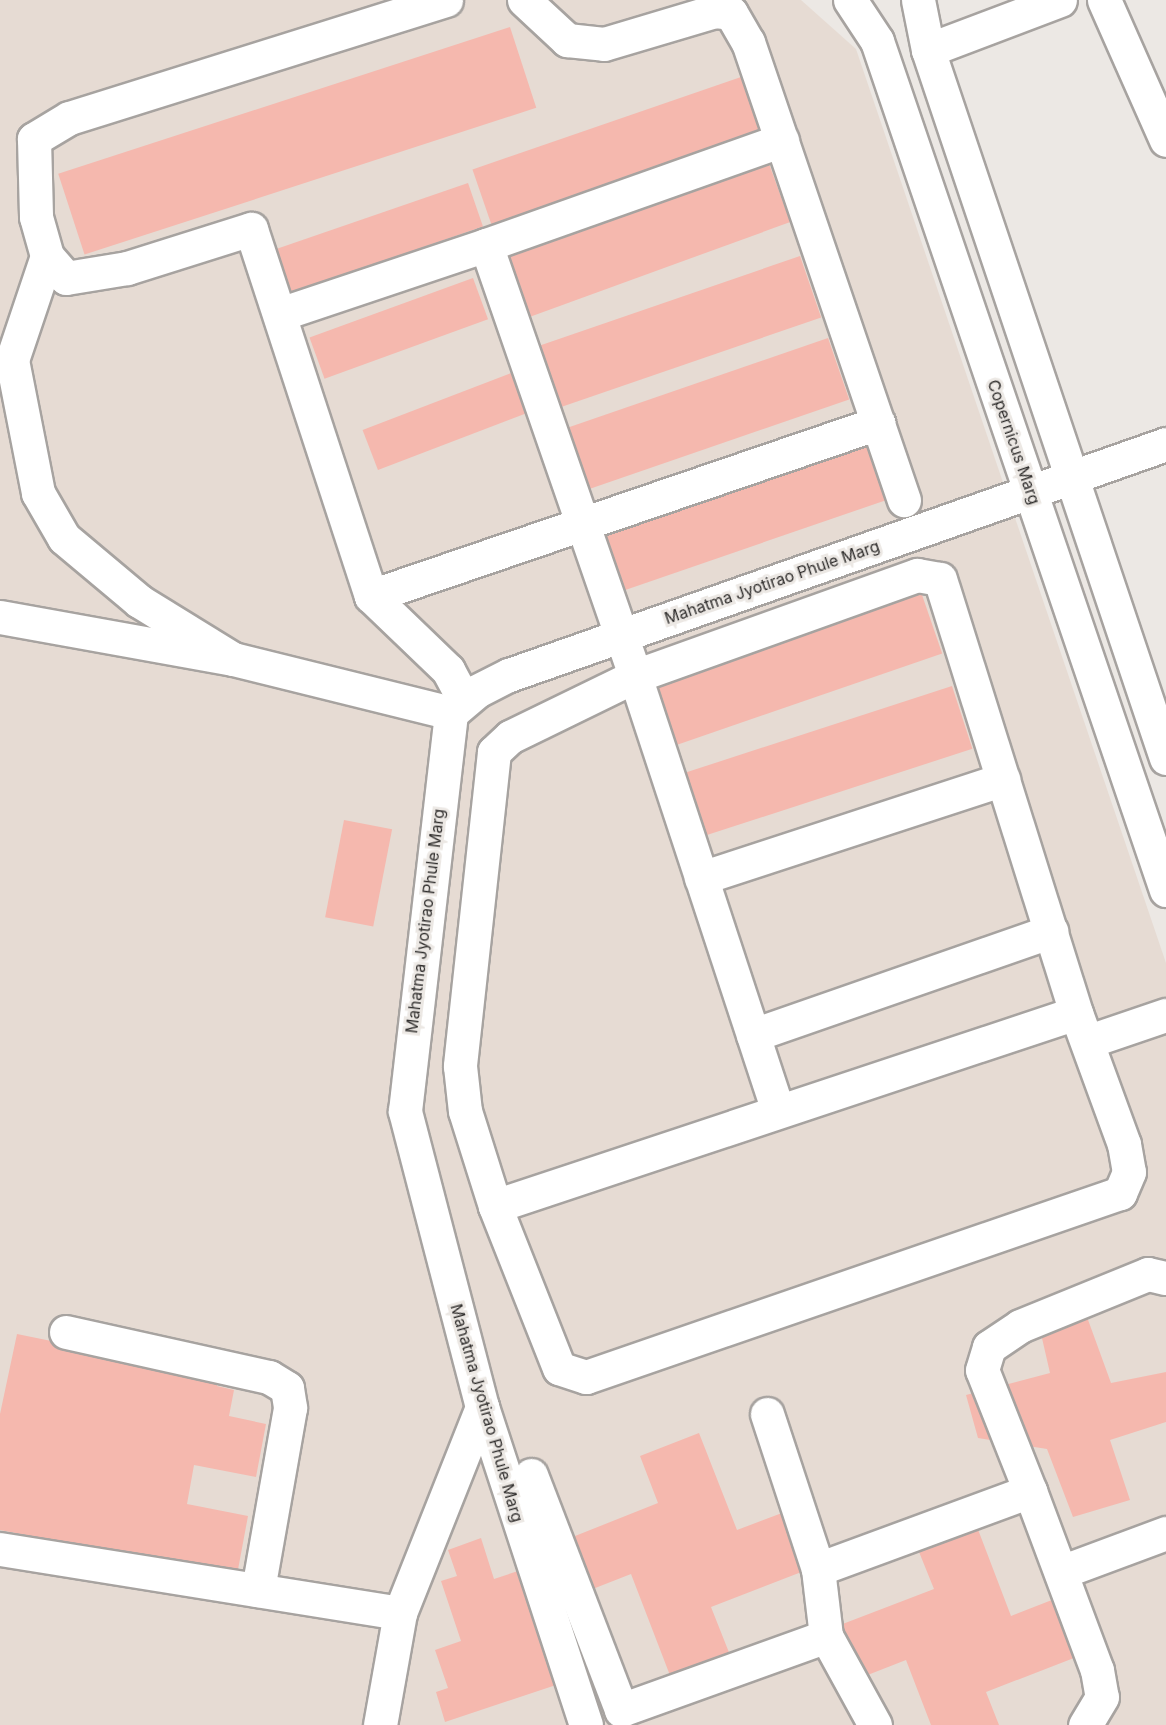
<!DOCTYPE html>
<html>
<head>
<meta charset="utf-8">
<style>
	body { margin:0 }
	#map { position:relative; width:1166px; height:1725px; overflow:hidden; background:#ece8e4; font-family:Inter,sans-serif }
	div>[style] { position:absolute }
	.built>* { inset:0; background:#e6dbd3 }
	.building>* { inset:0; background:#f5b8ae; transform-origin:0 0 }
	.roads { filter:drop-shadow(2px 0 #a7a3a0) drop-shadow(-2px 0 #a7a3a0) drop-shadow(0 2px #a7a3a0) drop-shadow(0 -2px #a7a3a0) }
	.minor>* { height:33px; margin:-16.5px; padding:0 16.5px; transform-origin:16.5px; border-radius:16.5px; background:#fff }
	span { translate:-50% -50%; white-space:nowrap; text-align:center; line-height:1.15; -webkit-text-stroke:6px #ece8e4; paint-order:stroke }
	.street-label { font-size:16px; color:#2f2d2c }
</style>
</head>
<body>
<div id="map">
	<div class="built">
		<div style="clip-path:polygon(0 0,801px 0,856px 49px,1166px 963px,1166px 1725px,0 1725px)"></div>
	</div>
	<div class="building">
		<div style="left:510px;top:27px;width:85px;height:475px;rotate:72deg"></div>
		<div style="left:741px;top:77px;width:65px;height:284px;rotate:71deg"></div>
		<div style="left:768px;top:161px;width:65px;height:284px;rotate:70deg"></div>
		<div style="left:468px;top:183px;width:46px;height:212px;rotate:71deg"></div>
		<div style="left:800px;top:256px;width:65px;height:285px;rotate:71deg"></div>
		<div style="left:473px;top:278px;width:44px;height:174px;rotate:70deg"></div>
		<div style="left:828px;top:338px;width:65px;height:284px;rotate:71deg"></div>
		<div style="left:511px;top:373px;width:43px;height:159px;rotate:69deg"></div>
		<div style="left:864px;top:439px;width:65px;height:284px;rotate:71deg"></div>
		<div style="left:921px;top:592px;width:65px;height:284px;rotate:71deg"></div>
		<div style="left:952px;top:686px;width:66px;height:284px;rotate:72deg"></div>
		<div style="left:344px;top:820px;width:49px;height:99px;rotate:11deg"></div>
		<div style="clip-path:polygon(1079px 1295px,1111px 1383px,1166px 1372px,1166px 1422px,1110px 1440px,1130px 1500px,1073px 1517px,1047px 1449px,978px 1438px,966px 1395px,1050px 1373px,1036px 1312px)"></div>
		<div style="clip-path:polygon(17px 1334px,218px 1375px,217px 1386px,234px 1390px,229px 1416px,266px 1424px,256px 1477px,194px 1465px,187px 1504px,248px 1516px,237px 1575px,0 1530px,0 1414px)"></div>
		<div style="clip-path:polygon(699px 1433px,737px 1530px,782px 1513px,804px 1571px,711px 1607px,730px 1655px,671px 1678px,631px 1574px,585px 1592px,565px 1540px,658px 1503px,640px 1456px)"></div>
		<div style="clip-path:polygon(974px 1519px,1011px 1616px,1057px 1598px,1079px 1656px,986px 1692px,999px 1725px,931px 1725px,906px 1660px,860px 1678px,840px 1625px,934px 1589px,915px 1542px)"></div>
		<div style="clip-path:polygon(481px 1538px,494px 1579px,518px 1571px,556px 1685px,445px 1722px,436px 1692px,448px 1688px,435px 1650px,461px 1641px,441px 1581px,457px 1576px,448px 1550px)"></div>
	</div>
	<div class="roads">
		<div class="minor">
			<div style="left:446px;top:0;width:395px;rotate:162.6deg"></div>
			<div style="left:69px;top:118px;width:41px;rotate:149deg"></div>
			<div style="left:34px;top:139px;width:78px;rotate:88.5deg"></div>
			<div style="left:36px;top:217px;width:41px;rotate:74.2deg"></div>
			<div style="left:47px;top:256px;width:29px;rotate:49deg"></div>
			<div style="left:66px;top:278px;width:62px;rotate:-9.3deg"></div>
			<div style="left:127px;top:268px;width:130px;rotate:-17.5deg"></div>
			<div style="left:251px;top:229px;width:386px;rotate:71.9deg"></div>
			<div style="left:371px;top:596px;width:107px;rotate:43.9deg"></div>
			<div style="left:448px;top:670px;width:34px;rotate:62deg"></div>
			<div style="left:524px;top:0;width:59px;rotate:42.9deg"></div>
			<div style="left:567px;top:40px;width:37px;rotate:6deg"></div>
			<div style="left:604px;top:44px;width:116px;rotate:-16.6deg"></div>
			<div style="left:715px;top:11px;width:16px;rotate:7deg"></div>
			<div style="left:731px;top:13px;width:34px;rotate:60deg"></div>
			<div style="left:748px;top:42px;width:484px;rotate:71.2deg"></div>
			<div style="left:850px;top:0;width:49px;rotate:56.6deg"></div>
			<div style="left:877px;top:41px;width:897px;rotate:71.2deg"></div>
			<div style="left:918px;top:0;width:51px;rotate:78.7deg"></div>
			<div style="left:928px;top:50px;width:747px;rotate:71.42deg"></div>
			<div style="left:1104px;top:0;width:153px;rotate:66.1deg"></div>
			<div style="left:928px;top:50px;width:141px;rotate:-20.7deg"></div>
			<div style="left:486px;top:245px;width:314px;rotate:-19.5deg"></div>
			<div style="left:47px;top:256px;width:110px;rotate:108.6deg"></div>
			<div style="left:12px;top:360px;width:136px;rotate:78.9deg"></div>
			<div style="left:38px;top:493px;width:52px;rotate:60deg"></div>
			<div style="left:64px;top:538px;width:98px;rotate:40deg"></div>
			<div style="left:139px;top:601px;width:110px;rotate:31.7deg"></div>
			<div style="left:280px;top:314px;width:217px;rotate:-18.5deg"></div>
			<div style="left:486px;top:245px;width:456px;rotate:70.9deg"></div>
			<div style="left:635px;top:676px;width:139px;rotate:154deg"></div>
			<div style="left:510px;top:737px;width:22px;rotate:137deg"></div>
			<div style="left:494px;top:752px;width:316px;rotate:96.2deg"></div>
			<div style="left:460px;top:1066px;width:45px;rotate:83.7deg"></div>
			<div style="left:465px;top:1111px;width:100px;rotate:72.5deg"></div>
			<div style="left:371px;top:596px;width:536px;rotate:-18.84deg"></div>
			<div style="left:0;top:617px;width:237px;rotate:10.2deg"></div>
			<div style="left:233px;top:659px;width:225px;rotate:13.9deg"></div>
			<div style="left:701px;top:878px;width:318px;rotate:-18.1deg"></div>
			<div style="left:1076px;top:1013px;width:140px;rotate:69.9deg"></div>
			<div style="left:1124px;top:1144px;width:28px;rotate:80deg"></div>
			<div style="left:1129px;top:1172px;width:23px;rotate:113deg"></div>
			<div style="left:1120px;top:1193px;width:565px;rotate:160.99deg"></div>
			<div style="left:586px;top:1377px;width:28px;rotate:-162deg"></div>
			<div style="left:559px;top:1368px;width:174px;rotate:-111.6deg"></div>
			<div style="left:495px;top:1206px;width:612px;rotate:-18.38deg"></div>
			<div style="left:753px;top:1035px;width:316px;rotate:-19.2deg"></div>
			<div style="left:1089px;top:1041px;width:81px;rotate:-18.7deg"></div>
			<div style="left:778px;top:1111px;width:458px;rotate:-108.2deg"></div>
			<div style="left:635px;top:676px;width:300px;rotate:-19.7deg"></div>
			<div style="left:917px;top:575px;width:23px;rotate:10deg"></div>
			<div style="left:940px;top:579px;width:455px;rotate:72.6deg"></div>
			<div style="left:66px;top:1332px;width:208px;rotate:12.5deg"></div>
			<div style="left:269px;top:1377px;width:21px;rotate:31deg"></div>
			<div style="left:287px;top:1388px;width:20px;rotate:81deg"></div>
			<div style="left:290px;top:1408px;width:185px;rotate:100deg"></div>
			<div style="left:767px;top:1414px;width:163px;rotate:71.8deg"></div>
			<div style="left:531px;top:1475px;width:252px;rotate:69deg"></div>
			<div style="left:621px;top:1710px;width:218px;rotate:-19.8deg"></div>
			<div style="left:1030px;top:1491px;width:130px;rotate:-111.6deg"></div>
			<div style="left:982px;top:1370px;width:24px;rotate:-73deg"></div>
			<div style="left:989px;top:1347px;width:37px;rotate:-34deg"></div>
			<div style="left:1020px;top:1326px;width:138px;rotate:-22.1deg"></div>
			<div style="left:1148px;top:1274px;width:18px;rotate:13deg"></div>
			<div style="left:0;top:1549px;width:405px;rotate:9.1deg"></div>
			<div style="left:1061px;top:1572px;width:112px;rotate:-20.4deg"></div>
			<div style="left:380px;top:1725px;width:114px;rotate:-79.9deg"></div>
			<div style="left:400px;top:1613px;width:222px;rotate:-68.3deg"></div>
			<div style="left:586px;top:1725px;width:335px;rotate:-108.1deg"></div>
			<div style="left:482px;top:1407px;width:306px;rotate:-104.6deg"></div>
			<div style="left:405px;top:1111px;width:401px;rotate:-83.4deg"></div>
			<div style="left:451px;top:713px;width:34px;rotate:-40deg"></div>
			<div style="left:477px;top:691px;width:36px;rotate:-27deg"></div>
			<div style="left:509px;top:675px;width:696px;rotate:-19.37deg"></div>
			<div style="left:875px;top:1725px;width:102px;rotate:-118.8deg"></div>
			<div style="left:826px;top:1636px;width:67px;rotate:-96.8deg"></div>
			<div style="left:818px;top:1569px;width:226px;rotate:-20.2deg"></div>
			<div style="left:1030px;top:1491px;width:191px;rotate:69.5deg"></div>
			<div style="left:1097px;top:1670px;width:27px;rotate:80deg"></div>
			<div style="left:1102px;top:1697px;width:33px;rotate:121deg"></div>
		</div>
	</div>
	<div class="street-label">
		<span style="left:1014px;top:442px;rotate:71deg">Copernicus Marg</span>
		<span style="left:772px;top:582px;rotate:-19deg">Mahatma Jyotirao Phule Marg</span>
		<span style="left:425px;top:921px;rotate:-83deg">Mahatma Jyotirao Phule Marg</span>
		<span style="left:487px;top:1413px;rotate:74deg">Mahatma Jyotirao Phule Marg</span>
	</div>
</div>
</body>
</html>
